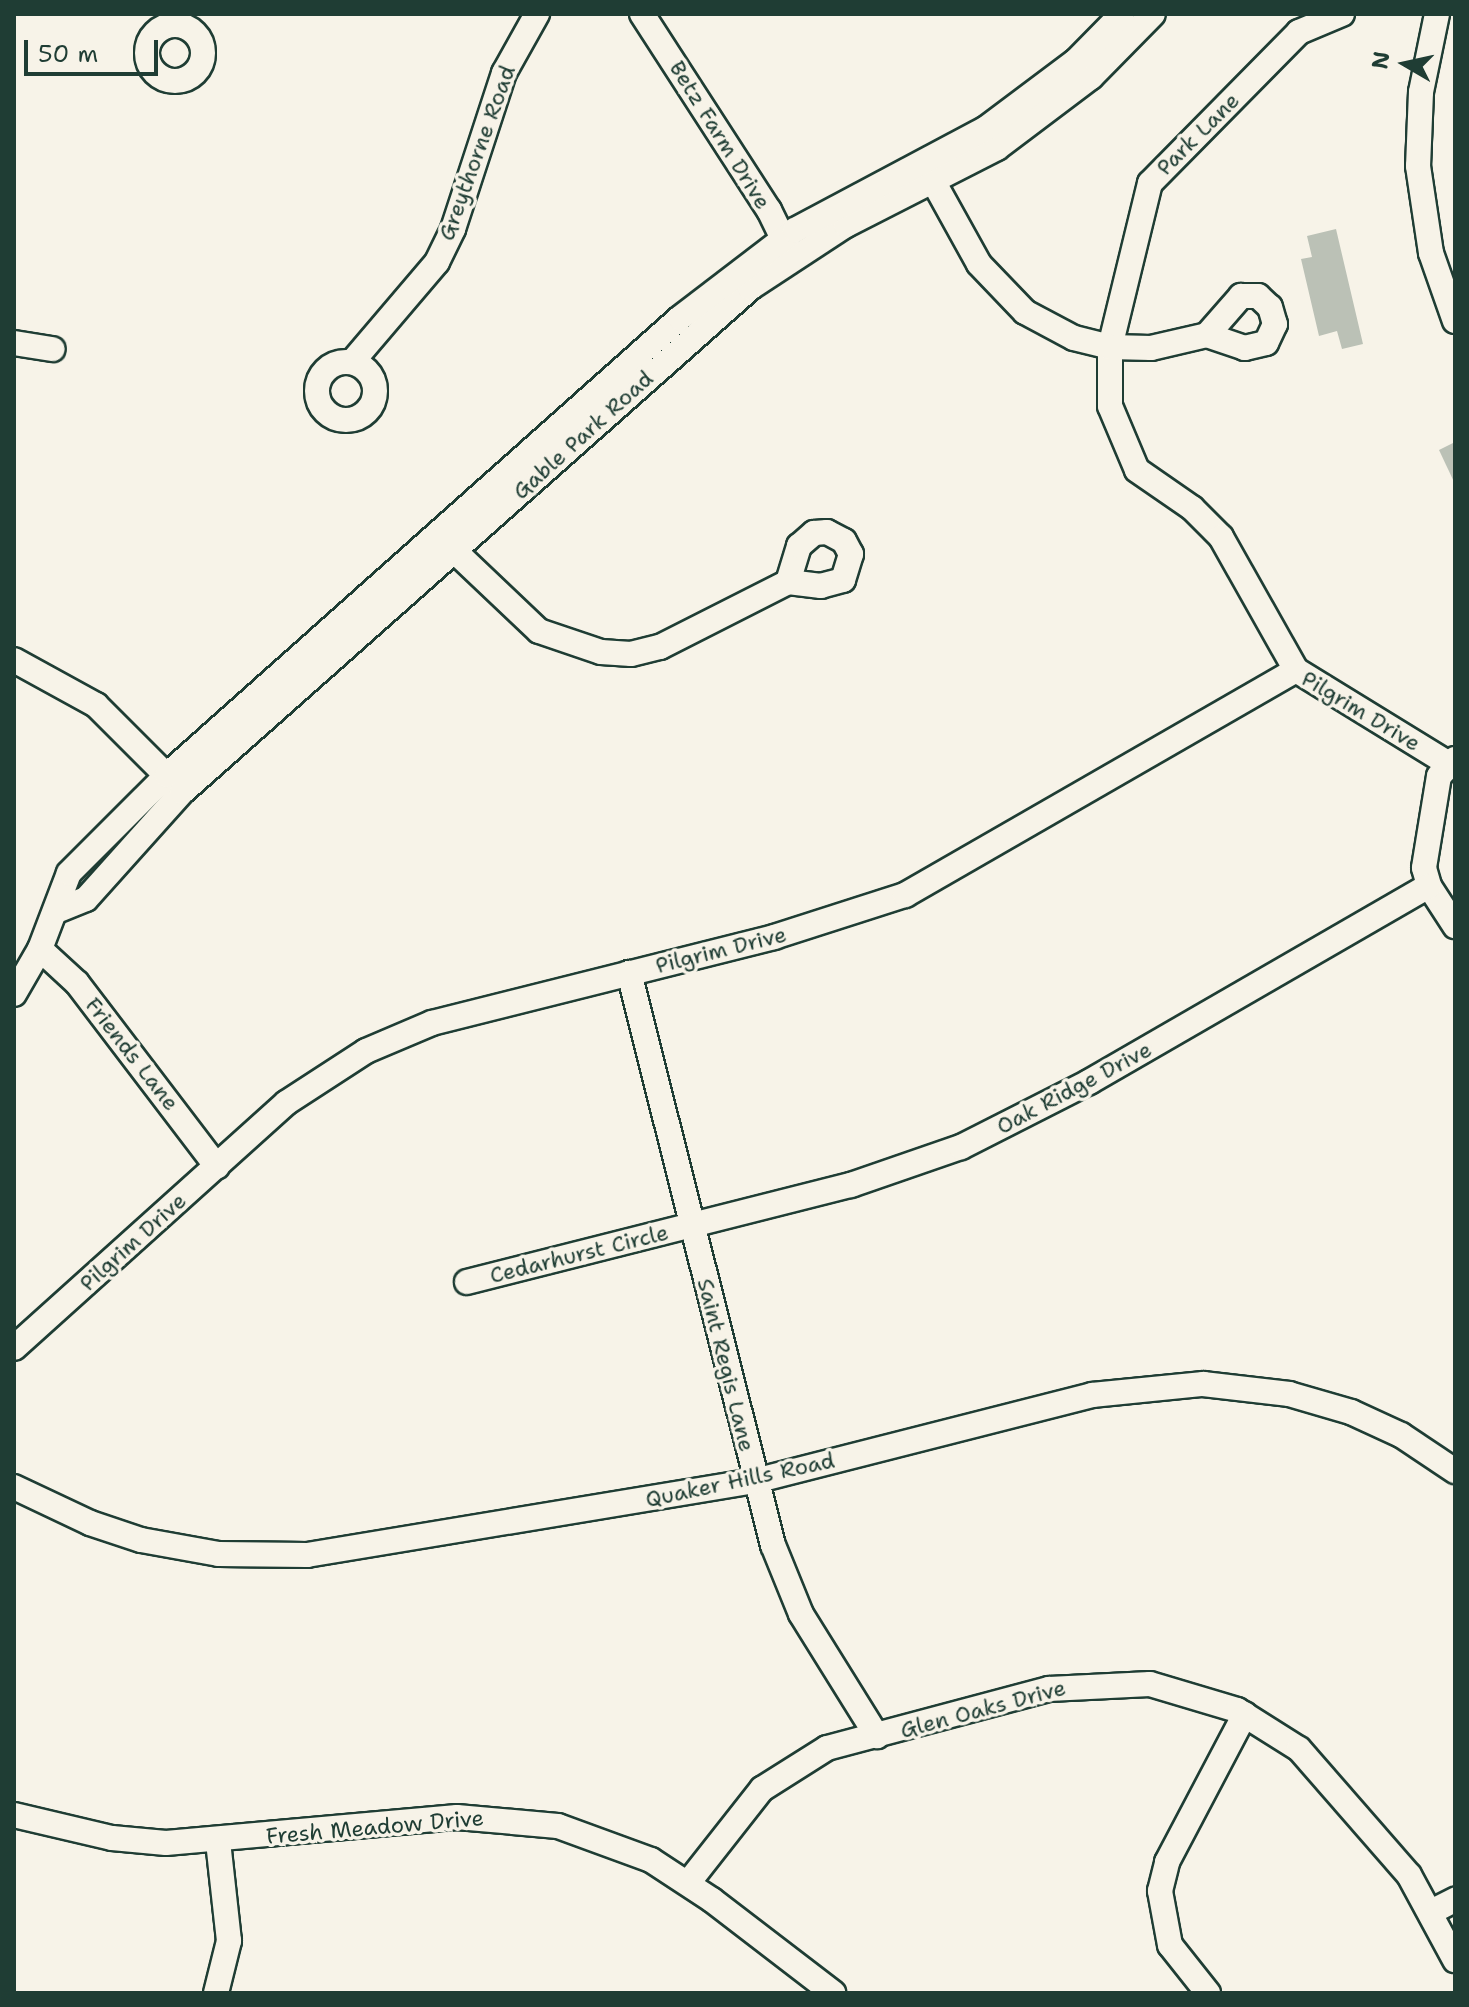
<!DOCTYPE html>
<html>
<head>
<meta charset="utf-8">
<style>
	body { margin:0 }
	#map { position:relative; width:1469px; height:2007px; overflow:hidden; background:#f7f3e8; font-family:"Shantell Sans",sans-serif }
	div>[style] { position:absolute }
	.building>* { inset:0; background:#bbc1b6 }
	.roads { filter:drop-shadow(2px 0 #1f3d34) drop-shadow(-2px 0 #1f3d34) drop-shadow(0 2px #1f3d34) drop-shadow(0 -2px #1f3d34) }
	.minor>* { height:24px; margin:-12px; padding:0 12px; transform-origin:12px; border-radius:12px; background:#f7f3e8 }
	.minor>.ring { margin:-12px; padding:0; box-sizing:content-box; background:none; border:24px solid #f7f3e8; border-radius:50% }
	span { translate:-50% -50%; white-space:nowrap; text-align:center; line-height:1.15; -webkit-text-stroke:7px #f7f3e8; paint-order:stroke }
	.street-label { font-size:22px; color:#1f3d34 }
	.frame { position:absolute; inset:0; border:16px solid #1f3d34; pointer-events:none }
	.north { position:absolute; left:1365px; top:24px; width:80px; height:80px; -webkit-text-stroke:6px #f7f3e8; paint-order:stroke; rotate:279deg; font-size:22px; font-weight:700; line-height:32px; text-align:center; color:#1f3d34 }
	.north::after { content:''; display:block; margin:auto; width:28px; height:36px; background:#1f3d34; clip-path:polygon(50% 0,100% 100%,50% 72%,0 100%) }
	.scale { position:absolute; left:24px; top:40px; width:134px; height:36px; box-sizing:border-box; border:4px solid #1f3d34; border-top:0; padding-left:10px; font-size:24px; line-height:28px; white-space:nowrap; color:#1f3d34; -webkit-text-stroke:6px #f7f3e8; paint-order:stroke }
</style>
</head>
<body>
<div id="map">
	<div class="building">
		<div style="clip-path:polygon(1336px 229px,1363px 344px,1342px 349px,1337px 331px,1319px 336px,1301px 259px,1312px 257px,1307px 236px)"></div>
		<div style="clip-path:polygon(1455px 442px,1455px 484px,1439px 450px)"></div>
	</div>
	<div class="roads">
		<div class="minor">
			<div style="left:642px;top:14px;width:234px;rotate:57.1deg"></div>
			<div style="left:769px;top:210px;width:48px;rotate:64deg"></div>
			<div style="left:1342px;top:14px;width:47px;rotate:157.3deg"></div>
			<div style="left:1299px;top:32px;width:212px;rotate:134.6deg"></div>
			<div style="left:1150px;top:183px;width:169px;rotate:103.7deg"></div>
			<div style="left:1110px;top:347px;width:59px;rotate:90deg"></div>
			<div style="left:1110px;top:406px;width:69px;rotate:67.1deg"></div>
			<div style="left:1137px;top:470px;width:67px;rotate:34.6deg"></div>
			<div style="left:1192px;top:508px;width:41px;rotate:45deg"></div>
			<div style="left:1221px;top:537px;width:153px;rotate:60.6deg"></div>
			<div style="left:1296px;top:670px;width:180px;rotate:31.6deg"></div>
			<div style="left:1437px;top:14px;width:80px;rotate:101.6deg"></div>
			<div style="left:1421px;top:92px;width:74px;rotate:92.3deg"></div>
			<div style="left:1418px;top:166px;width:88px;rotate:81.5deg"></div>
			<div style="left:1431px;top:253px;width:72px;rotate:70.6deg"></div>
			<div class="ring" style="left:147px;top:25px;width:32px;height:32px"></div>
			<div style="left:927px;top:170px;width:107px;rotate:61deg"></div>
			<div style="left:979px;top:264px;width:66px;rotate:46.2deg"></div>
			<div style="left:1025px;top:312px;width:55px;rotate:28deg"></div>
			<div style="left:1074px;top:338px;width:37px;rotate:14deg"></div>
			<div style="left:1110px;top:347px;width:41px;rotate:1.4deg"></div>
			<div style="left:1151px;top:348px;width:57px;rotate:-13.1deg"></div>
			<div style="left:1241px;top:296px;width:17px"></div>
			<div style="left:1258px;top:296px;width:16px;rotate:43deg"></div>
			<div style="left:1270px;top:307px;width:18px;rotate:74deg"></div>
			<div style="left:1275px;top:324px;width:21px;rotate:115deg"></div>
			<div style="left:1266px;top:343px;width:22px;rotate:167deg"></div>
			<div style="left:1245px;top:348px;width:40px;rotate:-161.1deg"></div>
			<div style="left:1207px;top:335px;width:52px;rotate:-48.9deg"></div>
			<div style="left:14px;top:343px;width:39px;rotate:9deg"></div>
			<div style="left:352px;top:362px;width:131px;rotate:-49.6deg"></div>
			<div style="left:437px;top:262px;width:37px;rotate:-64deg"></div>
			<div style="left:453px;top:229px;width:164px;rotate:-71.9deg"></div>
			<div style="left:504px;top:73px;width:68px;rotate:-60.8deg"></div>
			<div class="ring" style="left:317px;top:362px;width:34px;height:34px"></div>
			<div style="left:827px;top:532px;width:19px;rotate:28deg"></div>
			<div style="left:844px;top:541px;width:15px;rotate:62deg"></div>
			<div style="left:851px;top:554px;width:27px;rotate:107deg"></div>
			<div style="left:843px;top:580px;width:23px;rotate:165deg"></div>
			<div style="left:821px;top:586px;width:33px;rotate:-173deg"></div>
			<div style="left:788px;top:582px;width:38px;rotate:-73deg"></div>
			<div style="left:799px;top:546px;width:20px;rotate:-41deg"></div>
			<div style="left:814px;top:533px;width:13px;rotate:-4deg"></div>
			<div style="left:443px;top:540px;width:132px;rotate:43.5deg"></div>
			<div style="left:539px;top:631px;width:65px;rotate:18.7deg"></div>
			<div style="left:601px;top:652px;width:30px;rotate:4deg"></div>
			<div style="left:631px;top:654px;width:30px;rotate:-14deg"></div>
			<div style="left:660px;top:647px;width:144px;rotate:-26.9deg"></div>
			<div style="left:14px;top:660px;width:94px;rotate:28.8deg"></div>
			<div style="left:96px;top:705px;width:116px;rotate:45deg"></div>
			<div style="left:1455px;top:759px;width:23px;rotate:133deg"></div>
			<div style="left:1439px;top:776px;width:93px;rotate:99.3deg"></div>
			<div style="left:1424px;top:868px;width:19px;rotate:74deg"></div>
			<div style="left:1429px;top:886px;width:48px;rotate:57deg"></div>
			<div style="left:56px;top:911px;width:32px;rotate:-22deg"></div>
			<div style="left:86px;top:899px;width:144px;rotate:-48.1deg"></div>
			<div style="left:182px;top:792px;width:759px;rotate:-41.58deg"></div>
			<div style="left:750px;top:288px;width:115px;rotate:-33.3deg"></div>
			<div style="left:846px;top:225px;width:169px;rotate:-27deg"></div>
			<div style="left:997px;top:148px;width:118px;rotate:-37.1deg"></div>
			<div style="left:1091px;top:77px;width:88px;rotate:-45.5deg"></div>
			<div style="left:40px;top:949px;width:50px;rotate:42.6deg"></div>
			<div style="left:77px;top:983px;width:231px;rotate:52.7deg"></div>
			<div style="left:629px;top:973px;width:590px;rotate:75.87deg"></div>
			<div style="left:773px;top:1545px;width:74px;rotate:67.9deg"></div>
			<div style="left:801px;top:1614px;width:144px;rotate:58.1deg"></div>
			<div style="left:14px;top:994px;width:52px;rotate:-60deg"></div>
			<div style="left:40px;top:949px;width:81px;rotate:-69.1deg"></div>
			<div style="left:69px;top:873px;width:139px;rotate:-45deg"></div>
			<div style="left:167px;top:775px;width:687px;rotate:-41.7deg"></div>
			<div style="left:680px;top:318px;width:145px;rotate:-37.4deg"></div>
			<div style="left:795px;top:230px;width:215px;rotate:-28deg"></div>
			<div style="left:985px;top:129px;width:114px;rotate:-36.8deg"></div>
			<div style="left:1076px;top:61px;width:66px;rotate:-45.6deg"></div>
			<div style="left:467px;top:1282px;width:396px;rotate:-14.2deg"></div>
			<div style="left:851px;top:1185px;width:116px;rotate:-19.1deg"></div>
			<div style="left:961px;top:1147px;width:144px;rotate:-26.9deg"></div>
			<div style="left:1089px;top:1082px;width:392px;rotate:-30deg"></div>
			<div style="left:14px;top:1348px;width:366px;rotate:-42deg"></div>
			<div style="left:286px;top:1103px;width:95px;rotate:-33deg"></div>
			<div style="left:366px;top:1051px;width:72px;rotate:-23deg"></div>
			<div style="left:432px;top:1023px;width:353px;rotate:-14.1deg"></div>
			<div style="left:774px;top:937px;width:138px;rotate:-17.8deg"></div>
			<div style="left:905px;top:895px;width:451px;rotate:-29.9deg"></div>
			<div style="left:14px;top:1487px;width:84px;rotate:25.3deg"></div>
			<div style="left:90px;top:1523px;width:54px;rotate:18.4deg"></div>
			<div style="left:141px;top:1540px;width:79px;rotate:10.2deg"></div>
			<div style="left:219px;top:1554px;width:88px;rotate:0.7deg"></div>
			<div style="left:307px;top:1555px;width:454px;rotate:-9.4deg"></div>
			<div style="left:755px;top:1481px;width:348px;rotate:-14.3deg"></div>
			<div style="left:1092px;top:1395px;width:112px;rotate:-5.7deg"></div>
			<div style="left:1203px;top:1384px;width:87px;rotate:6.6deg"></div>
			<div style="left:1289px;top:1394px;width:65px;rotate:16.2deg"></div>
			<div style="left:1351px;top:1412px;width:55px;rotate:24.7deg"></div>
			<div style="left:1401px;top:1435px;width:65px;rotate:33.7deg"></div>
			<div style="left:14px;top:1815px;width:101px;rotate:13.2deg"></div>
			<div style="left:112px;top:1838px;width:54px;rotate:5.3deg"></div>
			<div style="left:166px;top:1843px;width:292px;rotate:-5.1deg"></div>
			<div style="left:457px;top:1817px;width:101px;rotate:5.1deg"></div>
			<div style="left:558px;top:1826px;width:99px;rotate:20.1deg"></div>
			<div style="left:651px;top:1860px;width:73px;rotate:33.3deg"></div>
			<div style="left:712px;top:1900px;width:153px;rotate:37.5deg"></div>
			<div style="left:688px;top:1883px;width:120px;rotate:-51.8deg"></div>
			<div style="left:762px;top:1789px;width:77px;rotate:-32.2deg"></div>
			<div style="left:827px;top:1748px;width:230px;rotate:-14.9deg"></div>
			<div style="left:1049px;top:1689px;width:101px;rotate:-2.8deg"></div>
			<div style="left:1150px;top:1684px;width:91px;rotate:16.6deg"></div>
			<div style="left:1237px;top:1710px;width:73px;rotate:32.2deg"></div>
			<div style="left:1299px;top:1749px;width:167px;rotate:48.9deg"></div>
			<div style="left:1409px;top:1875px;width:97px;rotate:61.6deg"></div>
			<div style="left:1433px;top:1911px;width:25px;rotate:-27deg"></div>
			<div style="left:216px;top:1993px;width:54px;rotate:-76deg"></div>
			<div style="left:229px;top:1941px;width:101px;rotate:-96.3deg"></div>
			<div style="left:1208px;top:1993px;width:61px;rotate:-128.4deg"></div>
			<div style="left:1170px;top:1945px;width:55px;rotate:-100.5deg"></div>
			<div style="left:1160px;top:1891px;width:30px;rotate:-76deg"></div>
			<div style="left:1167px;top:1862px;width:167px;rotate:-62.2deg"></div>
		</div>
	</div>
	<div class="street-label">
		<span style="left:1198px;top:134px;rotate:-45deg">Park Lane</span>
		<span style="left:720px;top:135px;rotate:58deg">Betz Farm Drive</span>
		<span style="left:477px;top:153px;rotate:-70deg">Greythorne Road</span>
		<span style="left:583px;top:435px;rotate:-42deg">Gable Park Road</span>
		<span style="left:1361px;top:711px;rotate:31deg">Pilgrim Drive</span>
		<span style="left:721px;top:950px;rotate:-14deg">Pilgrim Drive</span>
		<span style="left:132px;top:1054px;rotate:52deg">Friends Lane</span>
		<span style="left:1074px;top:1088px;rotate:-28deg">Oak Ridge Drive</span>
		<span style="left:133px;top:1242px;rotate:-42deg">Pilgrim Drive</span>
		<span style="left:579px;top:1254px;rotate:-14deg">Cedarhurst Circle</span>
		<span style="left:726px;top:1365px;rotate:76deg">Saint Regis Lane</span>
		<span style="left:740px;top:1480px;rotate:-12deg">Quaker Hills Road</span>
		<span style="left:983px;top:1709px;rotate:-15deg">Glen Oaks Drive</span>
		<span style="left:375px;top:1827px;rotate:-5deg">Fresh Meadow Drive</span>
	</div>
	<div class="frame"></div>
	<div class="north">N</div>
	<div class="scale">50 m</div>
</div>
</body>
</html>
